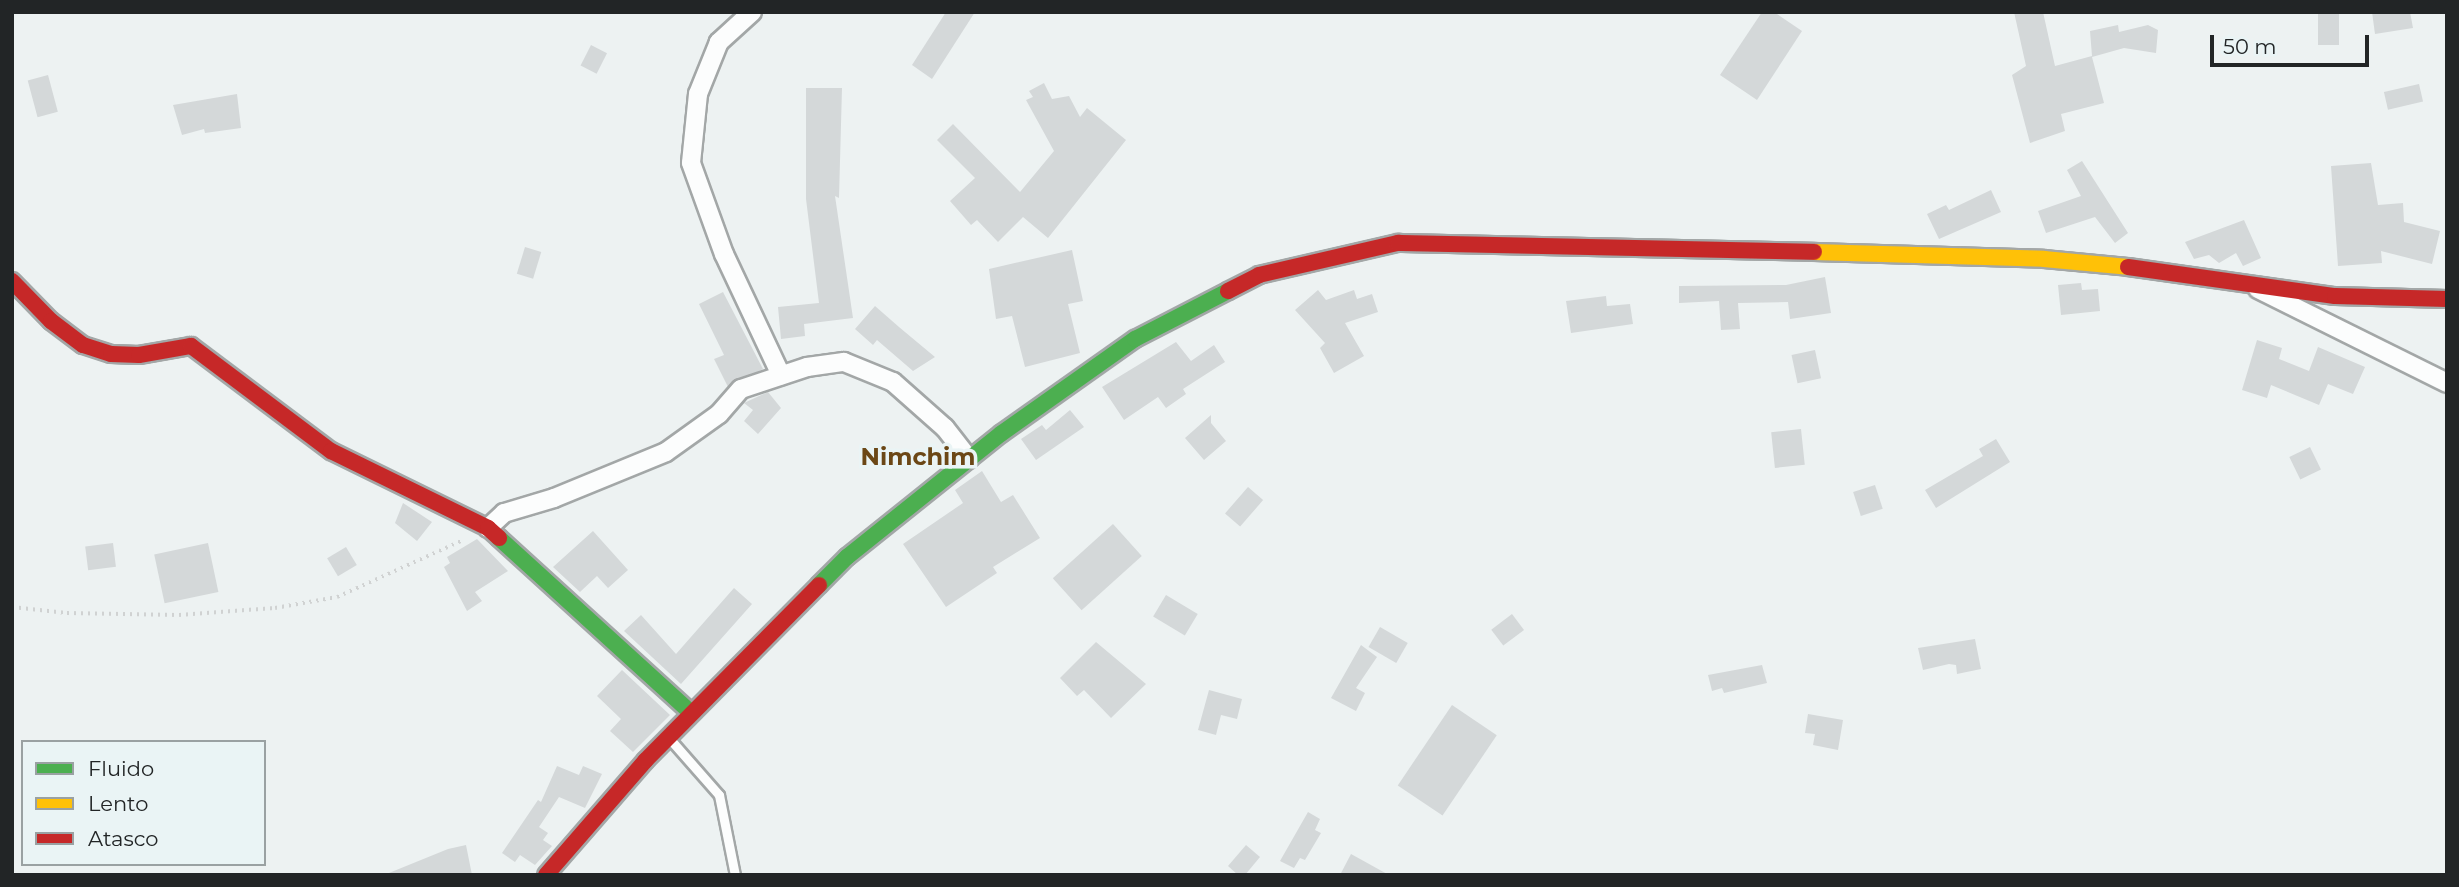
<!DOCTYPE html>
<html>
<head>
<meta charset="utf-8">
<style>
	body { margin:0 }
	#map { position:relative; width:2459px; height:887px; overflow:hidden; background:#edf2f2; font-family:Montserrat,sans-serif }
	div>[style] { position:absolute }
	.building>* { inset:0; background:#d4d8d9; transform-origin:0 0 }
	.path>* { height:3.5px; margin-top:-1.75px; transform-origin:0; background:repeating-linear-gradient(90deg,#d0d2d2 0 2px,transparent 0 7px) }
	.roads { filter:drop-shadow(2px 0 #a3a7a7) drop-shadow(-2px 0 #a3a7a7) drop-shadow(0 2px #a3a7a7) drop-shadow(0 -2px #a3a7a7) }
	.lane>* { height:9px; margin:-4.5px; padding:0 4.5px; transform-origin:4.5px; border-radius:4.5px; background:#fcfdfd }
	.street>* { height:18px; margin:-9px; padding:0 9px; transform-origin:9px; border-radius:9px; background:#fcfdfd }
	.fast>* { height:16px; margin:-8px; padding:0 8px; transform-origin:8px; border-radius:8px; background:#4caf50 }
	.slow>* { height:16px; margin:-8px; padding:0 8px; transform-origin:8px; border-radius:8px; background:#ffc107 }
	.jam>* { height:16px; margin:-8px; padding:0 8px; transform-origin:8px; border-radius:8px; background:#c62828 }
	span { translate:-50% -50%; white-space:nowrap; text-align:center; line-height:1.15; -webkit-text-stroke:7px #eaf4f5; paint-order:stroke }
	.quarter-label { font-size:24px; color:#6b4716; font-weight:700 }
	.frame { position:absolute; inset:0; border:14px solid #222526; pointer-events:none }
	.legend { position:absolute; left:21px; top:740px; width:245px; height:126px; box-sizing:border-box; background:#eaf4f5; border:2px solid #9aa1a2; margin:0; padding:9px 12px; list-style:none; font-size:21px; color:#222526 }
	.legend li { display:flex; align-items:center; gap:14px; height:35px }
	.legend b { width:35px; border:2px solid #9aa1a2 }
	.scale { position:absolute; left:2210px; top:35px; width:159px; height:32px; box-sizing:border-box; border:4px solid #222526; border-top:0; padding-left:9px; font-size:21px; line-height:24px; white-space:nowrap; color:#222526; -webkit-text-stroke:5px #eaf4f5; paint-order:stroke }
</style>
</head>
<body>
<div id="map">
	<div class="building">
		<div style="clip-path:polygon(946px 12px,975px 12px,932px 79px,912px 65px)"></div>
		<div style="clip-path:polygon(1762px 12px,1774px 12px,1802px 31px,1757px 100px,1720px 75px)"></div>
		<div style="clip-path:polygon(2014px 12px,2043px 12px,2055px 66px,2092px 56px,2090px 31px,2118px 25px,2119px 32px,2148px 25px,2158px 30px,2156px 53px,2124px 48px,2092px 57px,2104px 103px,2061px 114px,2065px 131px,2030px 143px,2012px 75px,2026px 66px)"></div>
		<div style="left:2318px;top:12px;width:21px;height:33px"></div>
		<div style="clip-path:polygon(2372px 12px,2410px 12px,2413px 28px,2375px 34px)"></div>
		<div style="left:591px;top:45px;width:18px;height:23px;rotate:27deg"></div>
		<div style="left:48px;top:75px;width:38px;height:21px;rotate:75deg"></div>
		<div style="clip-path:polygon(1044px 83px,1052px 99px,1069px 96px,1080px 117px,1087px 108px,1126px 140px,1048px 238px,1023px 217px,998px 242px,977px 220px,971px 225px,950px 201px,975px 178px,937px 140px,953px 124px,1020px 192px,1054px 151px,1026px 100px,1033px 97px,1029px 91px)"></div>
		<div style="left:2419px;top:84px;width:18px;height:36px;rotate:77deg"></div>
		<div style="clip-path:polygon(806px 88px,842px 88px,839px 198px,835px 196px,853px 318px,804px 324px,805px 336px,781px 339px,778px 307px,819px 303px,806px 199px)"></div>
		<div style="clip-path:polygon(237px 94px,241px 128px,205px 133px,204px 129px,182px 135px,173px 105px)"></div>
		<div style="clip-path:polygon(2082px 161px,2128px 233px,2115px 243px,2095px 217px,2046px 233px,2038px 211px,2081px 196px,2067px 170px)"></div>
		<div style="clip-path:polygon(2371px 163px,2378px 205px,2403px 203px,2404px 222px,2440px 231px,2432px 264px,2381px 251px,2382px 263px,2338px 266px,2331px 166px)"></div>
		<div style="clip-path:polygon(1991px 190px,2001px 212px,1939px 239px,1927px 214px,1946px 205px,1949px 210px)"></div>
		<div style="clip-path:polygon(2244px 220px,2261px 258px,2243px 266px,2236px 253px,2219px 263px,2209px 255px,2194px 259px,2185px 242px)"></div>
		<div style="left:525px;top:247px;width:17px;height:28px;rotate:17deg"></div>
		<div style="clip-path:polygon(1072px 250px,1083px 301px,1068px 304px,1080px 353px,1025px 367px,1012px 316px,996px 319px,989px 269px)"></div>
		<div style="clip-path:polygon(1825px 277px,1831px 313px,1790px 319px,1788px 302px,1738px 303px,1740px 329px,1721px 330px,1719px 301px,1679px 303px,1679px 286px,1786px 285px)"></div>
		<div style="clip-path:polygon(2081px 283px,2082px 290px,2098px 289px,2100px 311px,2061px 315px,2058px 285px)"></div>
		<div style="clip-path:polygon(1318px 290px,1326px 300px,1354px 290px,1357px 299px,1372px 294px,1378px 312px,1345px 323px,1364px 356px,1334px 373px,1320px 348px,1325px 343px,1295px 310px)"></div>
		<div style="clip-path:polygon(723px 292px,763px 369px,728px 387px,714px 359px,724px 355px,699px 304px)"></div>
		<div style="clip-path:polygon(1606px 296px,1607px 306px,1630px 304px,1633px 324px,1571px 333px,1566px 301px)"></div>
		<div style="clip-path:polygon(875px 306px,899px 327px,935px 357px,913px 371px,877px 340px,873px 345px,855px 329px)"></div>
		<div style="clip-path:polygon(2257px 340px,2282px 348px,2279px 359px,2309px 371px,2318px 347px,2365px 367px,2353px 394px,2328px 384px,2319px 405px,2271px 385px,2267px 398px,2242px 390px)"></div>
		<div style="clip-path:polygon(1176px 342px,1191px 361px,1214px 345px,1225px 362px,1183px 389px,1186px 394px,1166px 408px,1158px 397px,1124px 420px,1102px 387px)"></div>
		<div style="left:1815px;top:350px;width:29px;height:24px;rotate:78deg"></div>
		<div style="clip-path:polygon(768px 392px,781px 408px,758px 434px,744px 421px,753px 410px,744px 403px)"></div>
		<div style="clip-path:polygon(1070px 410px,1084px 427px,1036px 460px,1021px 439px,1042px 425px,1046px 430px)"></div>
		<div style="clip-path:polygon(1211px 415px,1211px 423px,1226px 441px,1204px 460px,1185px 438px)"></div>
		<div style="left:1801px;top:429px;width:36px;height:30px;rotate:84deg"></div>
		<div style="clip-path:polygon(1996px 439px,2010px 462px,1936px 508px,1925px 490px,1983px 456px,1979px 449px)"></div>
		<div style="left:2310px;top:447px;width:25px;height:23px;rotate:64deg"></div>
		<div style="clip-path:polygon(982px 471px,1001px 502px,1013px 495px,1040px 538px,993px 567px,997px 573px,946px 607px,903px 544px,963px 503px,955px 490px)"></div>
		<div style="left:1875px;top:485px;width:25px;height:23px;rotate:72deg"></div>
		<div style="left:1248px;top:487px;width:20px;height:35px;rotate:41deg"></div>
		<div style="clip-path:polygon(403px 503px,432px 522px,417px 541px,395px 523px)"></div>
		<div style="left:1113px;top:524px;width:43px;height:81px;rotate:48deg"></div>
		<div style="clip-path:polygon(593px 531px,628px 570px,608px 588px,597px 576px,580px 592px,553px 567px)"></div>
		<div style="clip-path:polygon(477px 539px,508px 571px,475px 592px,482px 601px,467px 611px,444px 567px,450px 563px,447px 557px)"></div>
		<div style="left:113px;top:543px;width:24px;height:28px;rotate:83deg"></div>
		<div style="left:208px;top:543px;width:50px;height:55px;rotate:78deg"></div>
		<div style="left:346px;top:547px;width:21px;height:22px;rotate:59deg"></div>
		<div style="clip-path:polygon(734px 588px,752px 604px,681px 684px,624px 631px,641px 615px,676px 654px)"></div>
		<div style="left:1166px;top:595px;width:37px;height:25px;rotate:31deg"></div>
		<div style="left:1512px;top:614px;width:20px;height:26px;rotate:53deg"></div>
		<div style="left:1380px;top:627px;width:32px;height:23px;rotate:30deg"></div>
		<div style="clip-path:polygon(1975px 639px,1981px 669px,1957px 674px,1956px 665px,1949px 664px,1923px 670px,1918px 648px)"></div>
		<div style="clip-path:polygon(1096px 642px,1146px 684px,1111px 718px,1084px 690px,1077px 696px,1060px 678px)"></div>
		<div style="clip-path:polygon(1361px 645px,1377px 657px,1356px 688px,1365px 693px,1356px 711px,1331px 698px)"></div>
		<div style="clip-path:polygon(1762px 665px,1767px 683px,1724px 693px,1722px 688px,1712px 691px,1708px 675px)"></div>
		<div style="clip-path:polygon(622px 670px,670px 715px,633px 752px,610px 731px,621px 719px,597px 696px)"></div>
		<div style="clip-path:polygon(1209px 690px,1242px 699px,1237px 719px,1221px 715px,1216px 735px,1198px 730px)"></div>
		<div style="left:1452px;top:705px;width:54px;height:97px;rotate:34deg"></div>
		<div style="clip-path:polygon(1808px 714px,1843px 720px,1838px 750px,1813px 745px,1815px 734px,1805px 733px)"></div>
		<div style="clip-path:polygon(557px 766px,579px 775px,583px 766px,602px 774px,585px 808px,559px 797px,539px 827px,548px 833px,543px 840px,552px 846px,535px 865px,520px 855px,515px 862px,502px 853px,538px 800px,541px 802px)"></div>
		<div style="clip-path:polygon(1308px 812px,1320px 819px,1315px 830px,1321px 833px,1305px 860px,1300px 858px,1294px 868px,1280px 861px)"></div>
		<div style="clip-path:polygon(466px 845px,472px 875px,384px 875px,448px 849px)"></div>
		<div style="clip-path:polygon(1246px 845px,1260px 857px,1245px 875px,1238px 875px,1228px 866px)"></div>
		<div style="clip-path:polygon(1351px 854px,1389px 875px,1340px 875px)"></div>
	</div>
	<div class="path">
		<div style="left:12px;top:607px;width:55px;rotate:6.2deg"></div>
		<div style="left:67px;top:613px;width:112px;rotate:1deg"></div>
		<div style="left:179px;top:615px;width:96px;rotate:-4.2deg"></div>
		<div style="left:275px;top:608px;width:63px;rotate:-10.1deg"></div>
		<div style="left:337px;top:597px;width:136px;rotate:-24.3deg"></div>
	</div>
	<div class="roads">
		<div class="lane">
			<div style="left:669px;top:738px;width:76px;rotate:48.7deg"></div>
			<div style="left:719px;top:795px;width:82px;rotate:78.7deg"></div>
		</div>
		<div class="street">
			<div style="left:752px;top:12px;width:45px;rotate:137.7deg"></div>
			<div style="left:719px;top:42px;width:56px;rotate:112deg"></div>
			<div style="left:698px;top:94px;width:69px;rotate:95.8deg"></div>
			<div style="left:691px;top:163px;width:97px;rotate:70.1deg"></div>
			<div style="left:724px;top:254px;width:134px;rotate:64.8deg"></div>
			<div style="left:2258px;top:289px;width:211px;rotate:26.4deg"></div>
			<div style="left:488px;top:528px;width:22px;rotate:-43deg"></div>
			<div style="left:504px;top:513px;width:52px;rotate:-16.7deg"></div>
			<div style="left:554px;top:498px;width:121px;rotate:-22.3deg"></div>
			<div style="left:666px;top:452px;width:65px;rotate:-35.6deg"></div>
			<div style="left:719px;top:414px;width:33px;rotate:-49deg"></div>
			<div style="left:741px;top:389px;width:70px;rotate:-18.4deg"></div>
			<div style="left:807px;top:367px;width:37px;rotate:-8deg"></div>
			<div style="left:844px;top:362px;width:53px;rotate:22.2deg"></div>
			<div style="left:893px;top:382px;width:69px;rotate:41.5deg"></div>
			<div style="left:945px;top:428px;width:39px;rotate:52deg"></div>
		</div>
		<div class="fast">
			<div style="left:499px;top:538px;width:260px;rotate:42.3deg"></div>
			<div style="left:819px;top:585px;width:40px;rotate:-45deg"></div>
			<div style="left:847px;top:557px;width:198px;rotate:-38.7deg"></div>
			<div style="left:1002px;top:433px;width:163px;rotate:-35.3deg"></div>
			<div style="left:1135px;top:339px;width:105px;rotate:-27.3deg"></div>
		</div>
		<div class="slow">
			<div style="left:1814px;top:252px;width:230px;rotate:1.7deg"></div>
			<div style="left:2044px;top:259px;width:84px;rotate:5.4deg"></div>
		</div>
		<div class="jam">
			<div style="left:2128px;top:267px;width:209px;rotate:8deg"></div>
			<div style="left:2335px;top:296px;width:112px;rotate:1.5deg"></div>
			<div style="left:12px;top:281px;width:56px;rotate:45.7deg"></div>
			<div style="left:51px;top:321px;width:40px;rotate:37deg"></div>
			<div style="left:83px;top:345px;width:29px;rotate:18deg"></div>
			<div style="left:111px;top:354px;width:28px;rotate:2deg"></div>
			<div style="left:139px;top:355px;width:53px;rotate:-9.8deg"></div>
			<div style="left:191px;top:346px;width:175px;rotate:36.9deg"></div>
			<div style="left:331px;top:451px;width:175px;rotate:26.1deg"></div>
			<div style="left:488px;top:528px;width:15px;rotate:42deg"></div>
			<div style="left:1228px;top:291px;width:35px;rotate:-27deg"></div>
			<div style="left:1259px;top:275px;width:143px;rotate:-13deg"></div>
			<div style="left:1398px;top:243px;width:416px;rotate:1.2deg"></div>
			<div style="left:546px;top:875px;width:152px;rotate:-49deg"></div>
			<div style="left:646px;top:760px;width:246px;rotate:-45.3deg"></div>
		</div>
	</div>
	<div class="quarter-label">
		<span style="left:918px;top:457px">Nimchim</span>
	</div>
	<div class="frame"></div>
	<ul class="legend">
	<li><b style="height:9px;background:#4caf50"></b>Fluido</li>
	<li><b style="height:9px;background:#ffc107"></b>Lento</li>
	<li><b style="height:9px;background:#c62828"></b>Atasco</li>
	</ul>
	<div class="scale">50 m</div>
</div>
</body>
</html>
